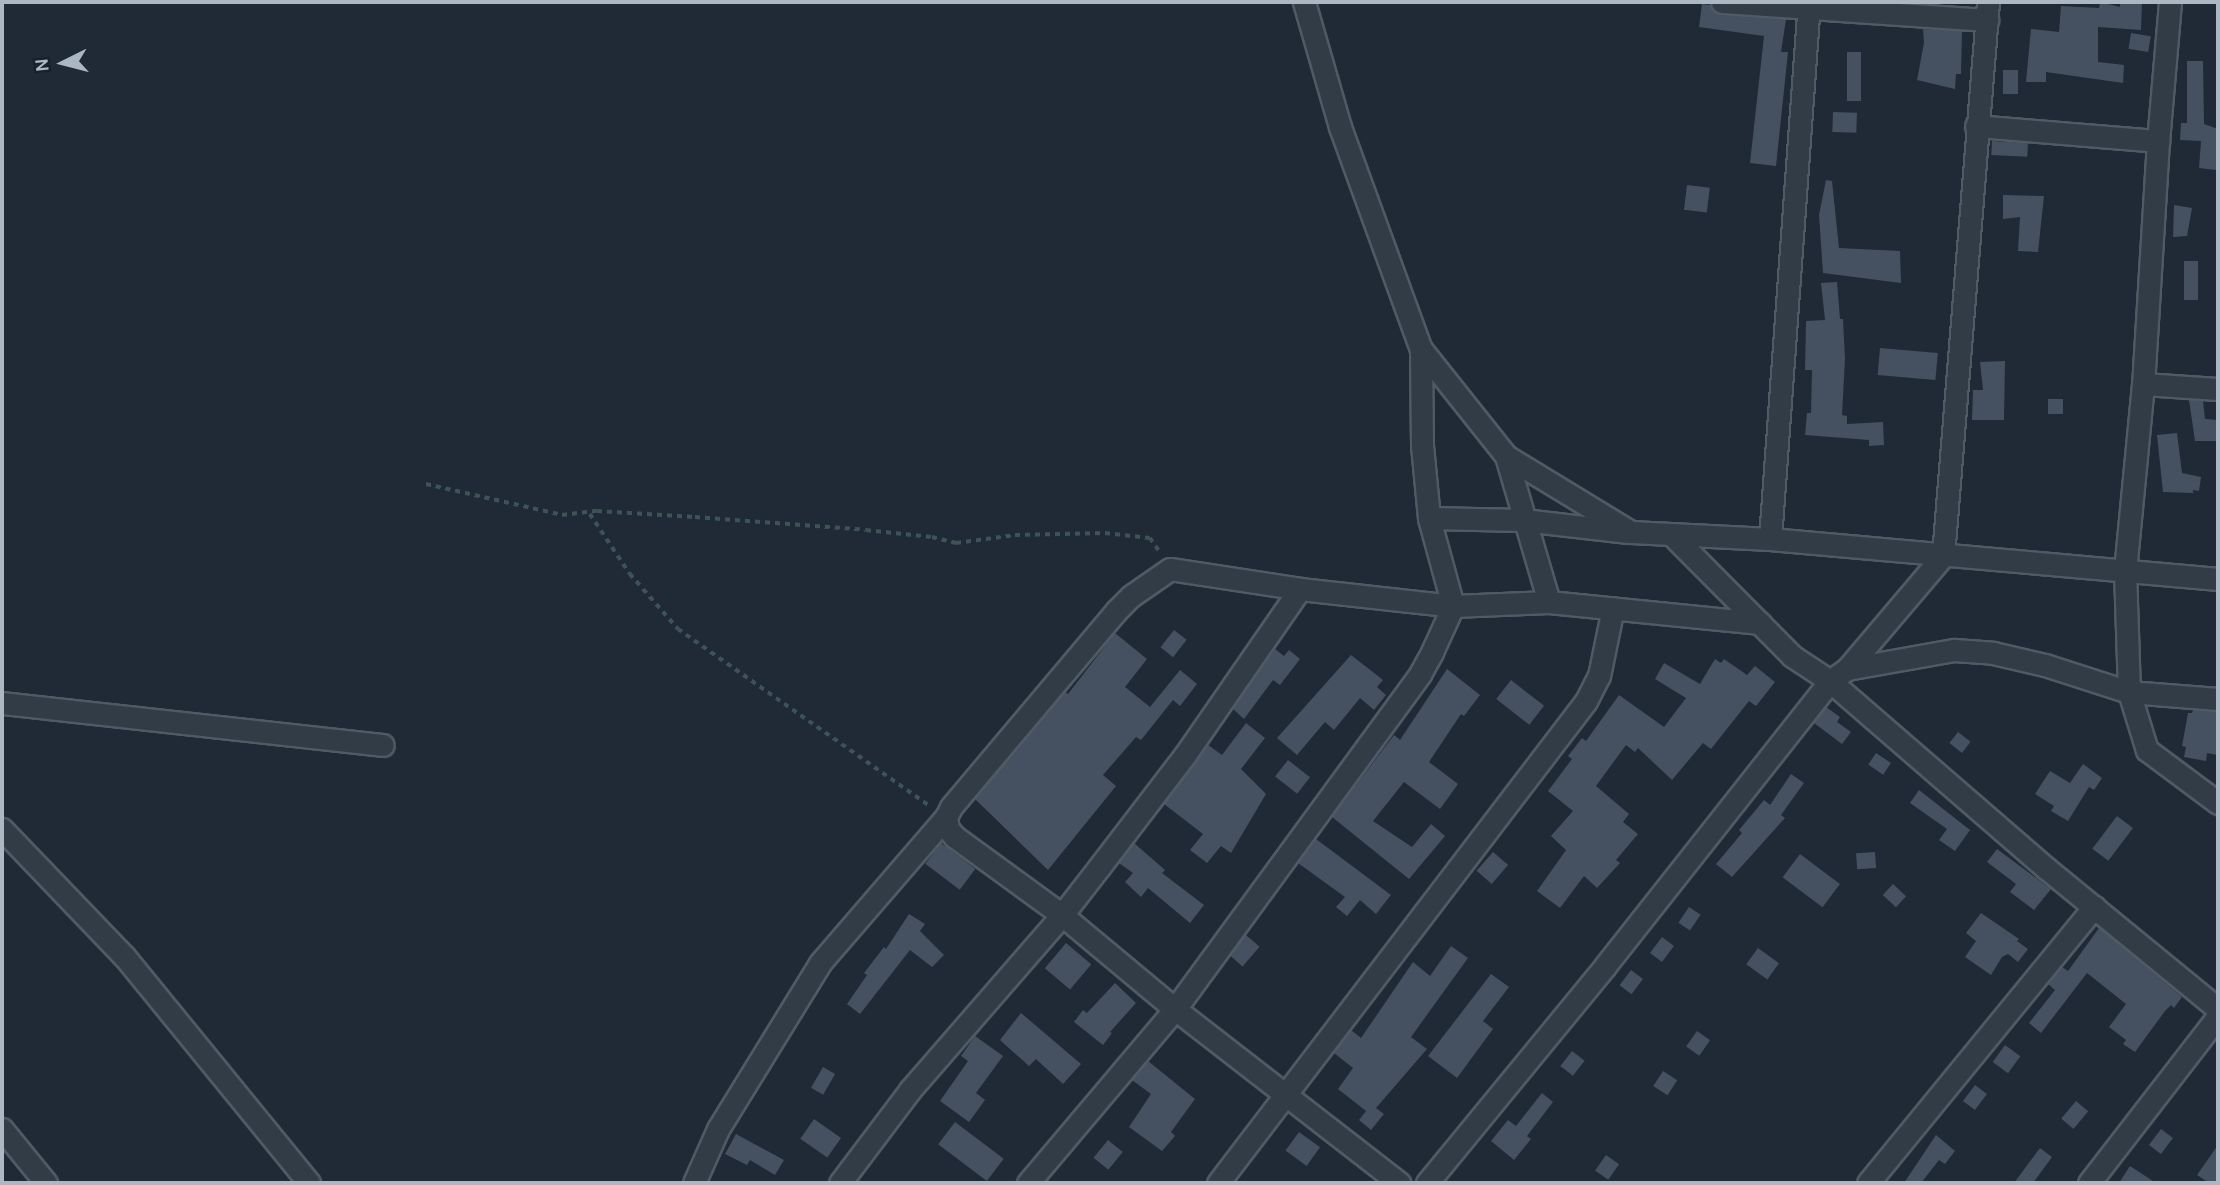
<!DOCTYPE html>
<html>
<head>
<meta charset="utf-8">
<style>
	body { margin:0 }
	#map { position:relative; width:2220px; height:1185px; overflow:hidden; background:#1f2a36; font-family:Karla,sans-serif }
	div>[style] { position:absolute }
	.building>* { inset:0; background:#455160; transform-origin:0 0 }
	.path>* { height:3.5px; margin-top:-1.75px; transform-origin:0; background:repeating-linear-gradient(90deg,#3e5355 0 5px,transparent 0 10px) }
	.roads { filter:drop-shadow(2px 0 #505a65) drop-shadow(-2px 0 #505a65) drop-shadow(0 2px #505a65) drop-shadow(0 -2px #505a65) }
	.minor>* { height:21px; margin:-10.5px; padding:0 10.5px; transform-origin:10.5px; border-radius:10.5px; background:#323c47 }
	span { translate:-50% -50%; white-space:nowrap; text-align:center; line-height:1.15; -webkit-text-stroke:5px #18212b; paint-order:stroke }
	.frame { position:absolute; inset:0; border:4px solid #acb7c4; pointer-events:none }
	.north { position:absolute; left:28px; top:28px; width:70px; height:70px; -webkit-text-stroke:5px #18212b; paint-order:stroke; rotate:264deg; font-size:19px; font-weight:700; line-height:28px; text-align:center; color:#acb7c4 }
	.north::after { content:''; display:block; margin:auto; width:24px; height:32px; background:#acb7c4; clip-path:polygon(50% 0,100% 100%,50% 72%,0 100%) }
</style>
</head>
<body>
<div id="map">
	<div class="building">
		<div style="clip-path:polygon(2100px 2px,2120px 7px,2120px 2px,2142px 2px,2141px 30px,2098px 27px,2098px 62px,2124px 65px,2123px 83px,2046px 72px,2046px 82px,2026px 82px,2031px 29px,2059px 32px,2061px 6px,2099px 8px)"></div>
		<div style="clip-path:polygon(1702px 4px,1710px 5px,1714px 12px,1721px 15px,1786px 19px,1781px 52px,1788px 52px,1776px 166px,1750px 163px,1764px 36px,1699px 27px)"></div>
		<div style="clip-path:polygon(1923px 29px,1962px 31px,1961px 74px,1956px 74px,1955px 89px,1917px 80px,1924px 43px)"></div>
		<div style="left:2131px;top:33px;width:20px;height:16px;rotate:9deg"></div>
		<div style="left:1847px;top:52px;width:14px;height:49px"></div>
		<div style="clip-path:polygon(2187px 61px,2203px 61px,2204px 124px,2218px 129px,2216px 170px,2199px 168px,2201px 141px,2180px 140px,2181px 123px,2187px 123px)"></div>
		<div style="left:2018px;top:70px;width:24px;height:15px;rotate:90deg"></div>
		<div style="left:1833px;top:112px;width:24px;height:20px;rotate:2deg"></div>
		<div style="left:1992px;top:141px;width:36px;height:14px;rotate:3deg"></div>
		<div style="clip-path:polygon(1826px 180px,1832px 181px,1839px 248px,1900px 251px,1901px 283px,1823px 273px,1819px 215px)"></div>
		<div style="left:1687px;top:185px;width:23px;height:25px;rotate:7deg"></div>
		<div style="clip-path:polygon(2003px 195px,2044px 196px,2038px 252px,2018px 251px,2020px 217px,2003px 219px)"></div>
		<div style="clip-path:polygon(2174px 205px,2192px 208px,2187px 236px,2173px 237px)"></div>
		<div style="left:2184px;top:261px;width:14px;height:39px"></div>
		<div style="clip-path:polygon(1837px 282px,1840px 319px,1843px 319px,1845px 359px,1842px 415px,1847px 416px,1847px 424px,1883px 422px,1884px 445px,1869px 446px,1869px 440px,1805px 435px,1807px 413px,1811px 413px,1812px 370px,1805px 370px,1806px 321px,1825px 320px,1821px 283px)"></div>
		<div style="left:1880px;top:348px;width:58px;height:27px;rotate:5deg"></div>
		<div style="clip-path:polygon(2005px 361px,2004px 420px,1972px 420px,1973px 390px,1983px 390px,1980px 362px)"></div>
		<div style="left:2048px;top:399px;width:15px;height:15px"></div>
		<div style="clip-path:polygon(2189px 400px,2203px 401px,2205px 419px,2218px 420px,2218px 441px,2195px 441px)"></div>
		<div style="clip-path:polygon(2177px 433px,2182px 473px,2201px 477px,2199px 491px,2193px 490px,2193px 493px,2163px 492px,2157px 435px)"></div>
		<div style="left:1174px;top:630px;width:16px;height:22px;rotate:38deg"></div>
		<div style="clip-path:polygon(1115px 633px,1147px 659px,1125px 687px,1150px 707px,1180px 670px,1197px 684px,1180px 706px,1173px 700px,1141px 740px,1136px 737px,1103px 775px,1116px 786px,1048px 870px,975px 799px,1065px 692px,1068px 694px)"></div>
		<div style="clip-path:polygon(1275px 649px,1284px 656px,1289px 650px,1300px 659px,1280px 685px,1273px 680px,1244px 719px,1233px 709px)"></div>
		<div style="clip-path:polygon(1351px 655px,1383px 680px,1377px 687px,1386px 695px,1374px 710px,1360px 698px,1334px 730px,1325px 722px,1297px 755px,1277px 738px)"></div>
		<div style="clip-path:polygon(1715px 659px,1721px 663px,1724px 659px,1747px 675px,1755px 666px,1775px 682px,1756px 706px,1749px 701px,1711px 749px,1703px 743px,1672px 780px,1638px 748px,1635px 752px,1626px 745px,1596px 786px,1629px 814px,1623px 822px,1638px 834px,1616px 860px,1620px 863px,1597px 888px,1584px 876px,1560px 908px,1537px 891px,1566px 850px,1551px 836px,1573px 811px,1548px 791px,1572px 759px,1568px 756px,1582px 738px,1586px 741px,1619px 695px,1664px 727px,1686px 698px,1655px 679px,1664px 663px,1700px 684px)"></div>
		<div style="clip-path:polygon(1447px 669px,1480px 695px,1464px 716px,1461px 714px,1429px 762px,1458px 784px,1440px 809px,1404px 782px,1373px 821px,1412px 847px,1431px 824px,1445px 836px,1409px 879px,1332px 817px,1394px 735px,1400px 740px)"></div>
		<div style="left:1511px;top:680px;width:42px;height:24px;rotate:38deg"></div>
		<div style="clip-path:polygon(1826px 707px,1840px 717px,1837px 722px,1851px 732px,1842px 744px,1814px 723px)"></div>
		<div style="clip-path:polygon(2193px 710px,2218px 712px,2218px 755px,2207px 753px,2206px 761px,2184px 757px,2186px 747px,2182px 746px,2188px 713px,2192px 713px)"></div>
		<div style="clip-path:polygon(1246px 723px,1265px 738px,1241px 769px,1266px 794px,1231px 853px,1221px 846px,1207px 863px,1190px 850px,1203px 834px,1164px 804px,1208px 745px,1222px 755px)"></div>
		<div style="left:1958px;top:732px;width:16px;height:14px;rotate:38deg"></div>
		<div style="left:1876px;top:753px;width:18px;height:14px;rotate:34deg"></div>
		<div style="left:1288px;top:760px;width:28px;height:21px;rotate:38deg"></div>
		<div style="clip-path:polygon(2083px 764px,2102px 778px,2094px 790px,2089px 787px,2068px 821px,2051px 811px,2054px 806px,2035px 794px,2050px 771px,2070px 783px)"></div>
		<div style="clip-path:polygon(1791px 774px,1804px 783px,1781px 815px,1785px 818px,1732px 877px,1716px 864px,1742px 833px,1739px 830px,1764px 800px,1770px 805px)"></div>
		<div style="clip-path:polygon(1919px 790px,1970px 830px,1955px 851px,1939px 840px,1947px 829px,1910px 803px)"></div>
		<div style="left:2117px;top:816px;width:20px;height:41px;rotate:37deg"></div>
		<div style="clip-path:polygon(1316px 839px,1391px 895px,1376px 914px,1360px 900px,1347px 916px,1336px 907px,1345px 897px,1298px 863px)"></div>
		<div style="left:941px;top:843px;width:43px;height:26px;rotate:37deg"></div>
		<div style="clip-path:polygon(1134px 843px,1165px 870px,1162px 873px,1204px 905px,1190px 923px,1148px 888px,1141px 897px,1125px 882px,1133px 873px,1119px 863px)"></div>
		<div style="clip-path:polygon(1997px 849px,2051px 889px,2034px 910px,2010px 892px,2016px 884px,1987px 862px)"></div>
		<div style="left:1493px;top:852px;width:20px;height:25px;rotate:41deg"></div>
		<div style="left:1875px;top:852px;width:16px;height:19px;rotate:86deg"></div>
		<div style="left:1800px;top:854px;width:50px;height:29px;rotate:37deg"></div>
		<div style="left:1893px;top:884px;width:18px;height:15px;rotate:43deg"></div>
		<div style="left:1689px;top:907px;width:14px;height:19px;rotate:34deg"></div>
		<div style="clip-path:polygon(1981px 913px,2019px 939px,2017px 941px,2028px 949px,2018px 962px,2008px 954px,2002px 957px,1991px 975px,1965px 957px,1976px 941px,1966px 933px)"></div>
		<div style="clip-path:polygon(909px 914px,925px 924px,920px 931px,944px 955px,932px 967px,910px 950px,860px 1014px,847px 1004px,867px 975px,864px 973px,884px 947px,886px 949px)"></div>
		<div style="clip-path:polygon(2099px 928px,2182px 997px,2174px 1008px,2171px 1005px,2165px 1011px,2135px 1052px,2123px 1044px,2126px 1040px,2109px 1027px,2126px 1004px,2087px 973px,2041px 1033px,2029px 1023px,2055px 990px,2048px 984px,2062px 967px,2068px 971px)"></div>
		<div style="left:1246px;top:935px;width:18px;height:26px;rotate:41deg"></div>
		<div style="left:1662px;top:937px;width:15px;height:20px;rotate:37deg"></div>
		<div style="left:1066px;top:943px;width:33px;height:33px;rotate:40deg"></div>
		<div style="clip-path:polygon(1451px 946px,1468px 958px,1411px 1037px,1427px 1049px,1376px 1108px,1384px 1114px,1371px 1130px,1359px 1120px,1366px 1111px,1338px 1089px,1353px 1068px,1334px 1053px,1351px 1030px,1361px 1038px,1413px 962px,1430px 976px)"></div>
		<div style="left:1758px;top:948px;width:26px;height:20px;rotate:36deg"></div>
		<div style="left:1631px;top:970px;width:15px;height:19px;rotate:37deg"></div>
		<div style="clip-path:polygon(1491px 974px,1509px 987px,1483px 1021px,1493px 1029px,1457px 1078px,1428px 1056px)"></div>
		<div style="clip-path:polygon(1115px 983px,1136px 1003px,1110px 1032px,1112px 1033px,1103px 1045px,1074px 1022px,1083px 1010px,1087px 1013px)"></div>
		<div style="clip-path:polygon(1021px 1013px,1081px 1064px,1063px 1084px,1036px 1059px,1029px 1066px,1000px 1040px)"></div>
		<div style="left:1697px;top:1031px;width:16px;height:19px;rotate:35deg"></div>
		<div style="clip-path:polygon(975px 1036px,1003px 1056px,976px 1093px,985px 1100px,969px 1122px,940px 1101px,968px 1061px,961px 1056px)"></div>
		<div style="left:2005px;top:1045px;width:19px;height:21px;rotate:36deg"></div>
		<div style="left:1572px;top:1051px;width:16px;height:19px;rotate:38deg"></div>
		<div style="clip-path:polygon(1148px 1061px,1195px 1099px,1171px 1132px,1175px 1136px,1162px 1151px,1129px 1127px,1151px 1094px,1132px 1080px)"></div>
		<div style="left:823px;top:1067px;width:14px;height:24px;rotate:30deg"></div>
		<div style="left:1663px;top:1071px;width:17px;height:18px;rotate:33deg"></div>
		<div style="left:1975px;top:1085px;width:15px;height:20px;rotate:37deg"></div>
		<div style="clip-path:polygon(1542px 1093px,1553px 1102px,1527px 1136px,1531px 1139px,1514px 1160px,1491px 1141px,1508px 1120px,1516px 1126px)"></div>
		<div style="left:2076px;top:1101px;width:16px;height:23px;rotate:40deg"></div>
		<div style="left:814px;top:1119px;width:33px;height:24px;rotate:35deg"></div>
		<div style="left:955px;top:1122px;width:61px;height:28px;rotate:37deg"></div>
		<div style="left:2161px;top:1129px;width:15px;height:20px;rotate:37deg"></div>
		<div style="left:1299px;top:1132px;width:26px;height:23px;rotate:36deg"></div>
		<div style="clip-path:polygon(736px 1134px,784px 1160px,775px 1175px,750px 1160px,747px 1165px,725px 1154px)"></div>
		<div style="clip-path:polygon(1936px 1135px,1955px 1151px,1945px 1164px,1939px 1160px,1921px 1183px,1904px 1183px)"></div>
		<div style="left:1108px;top:1140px;width:19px;height:23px;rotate:39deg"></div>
		<div style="clip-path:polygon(2218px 1145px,2218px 1183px,2209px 1183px,2197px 1175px)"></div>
		<div style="clip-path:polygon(2040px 1148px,2052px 1157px,2033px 1183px,2014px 1183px)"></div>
		<div style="left:1606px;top:1155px;width:16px;height:19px;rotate:35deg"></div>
		<div style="clip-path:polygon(2130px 1166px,2156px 1183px,2119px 1183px)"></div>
	</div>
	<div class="path">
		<div style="left:426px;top:484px;width:139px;rotate:12.8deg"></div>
		<div style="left:562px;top:515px;width:35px;rotate:-7deg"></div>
		<div style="left:597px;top:511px;width:98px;rotate:3.5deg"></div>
		<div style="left:695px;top:517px;width:171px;rotate:4.3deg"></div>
		<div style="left:866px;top:530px;width:66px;rotate:6.1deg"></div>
		<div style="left:932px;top:537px;width:25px;rotate:14deg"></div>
		<div style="left:956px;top:543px;width:60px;rotate:-7.7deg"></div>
		<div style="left:1015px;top:535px;width:90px;rotate:-1.3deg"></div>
		<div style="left:1105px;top:533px;width:45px;rotate:6.3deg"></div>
		<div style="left:1150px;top:538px;width:19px;rotate:55deg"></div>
		<div style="left:590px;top:514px;width:72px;rotate:56.3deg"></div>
		<div style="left:630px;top:574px;width:73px;rotate:48.9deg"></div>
		<div style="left:678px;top:629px;width:308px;rotate:35.1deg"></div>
	</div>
	<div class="roads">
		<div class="minor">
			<div style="left:1304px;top:2px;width:130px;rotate:73.9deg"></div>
			<div style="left:1340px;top:127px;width:236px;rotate:70deg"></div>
			<div style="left:1421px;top:349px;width:137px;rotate:51.5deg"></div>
			<div style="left:1506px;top:456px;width:146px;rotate:31.3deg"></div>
			<div style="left:1631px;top:532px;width:139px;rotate:2.9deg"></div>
			<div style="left:1770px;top:539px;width:450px;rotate:5.1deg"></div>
			<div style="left:1722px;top:2px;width:266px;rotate:3.9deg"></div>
			<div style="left:2170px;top:2px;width:140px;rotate:94.9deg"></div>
			<div style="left:2158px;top:141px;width:243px;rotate:93.5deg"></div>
			<div style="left:2143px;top:384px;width:188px;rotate:95.5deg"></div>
			<div style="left:2125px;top:571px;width:121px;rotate:88.1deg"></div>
			<div style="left:2129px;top:692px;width:61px;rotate:72.8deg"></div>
			<div style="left:2147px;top:750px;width:89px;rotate:36.7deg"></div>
			<div style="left:1976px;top:126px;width:183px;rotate:4.7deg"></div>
			<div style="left:2143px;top:384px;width:75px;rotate:3.8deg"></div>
			<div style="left:1506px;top:456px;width:152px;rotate:73.6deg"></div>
			<div style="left:1429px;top:518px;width:94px;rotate:1.2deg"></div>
			<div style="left:1523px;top:520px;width:104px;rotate:6.6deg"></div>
			<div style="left:1673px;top:536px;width:169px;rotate:45.2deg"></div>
			<div style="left:1792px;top:656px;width:45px;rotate:33.3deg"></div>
			<div style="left:1830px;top:681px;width:286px;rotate:40.9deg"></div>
			<div style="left:2046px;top:868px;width:222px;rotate:39.3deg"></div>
			<div style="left:1770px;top:539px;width:538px;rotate:-85.85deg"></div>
			<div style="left:1847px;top:669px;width:109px;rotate:-10.1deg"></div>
			<div style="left:1954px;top:650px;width:39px;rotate:4deg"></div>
			<div style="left:1993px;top:653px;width:53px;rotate:13deg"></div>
			<div style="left:2045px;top:665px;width:88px;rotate:17.8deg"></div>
			<div style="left:2129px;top:692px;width:89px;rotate:4.5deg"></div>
			<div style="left:2px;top:703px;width:383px;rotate:6.3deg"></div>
			<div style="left:946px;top:817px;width:12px;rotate:81deg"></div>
			<div style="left:948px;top:829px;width:11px;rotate:49deg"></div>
			<div style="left:955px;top:837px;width:132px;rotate:36.1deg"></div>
			<div style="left:1062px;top:915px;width:147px;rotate:39.8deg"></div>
			<div style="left:1175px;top:1009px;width:284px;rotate:37.8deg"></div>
			<div style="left:2px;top:829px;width:176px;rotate:46.2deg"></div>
			<div style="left:124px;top:956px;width:293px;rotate:50.8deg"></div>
			<div style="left:2px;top:1129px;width:70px;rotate:50.8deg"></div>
			<div style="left:694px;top:1183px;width:59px;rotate:-66deg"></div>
			<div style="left:718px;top:1129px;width:195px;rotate:-58.4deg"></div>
			<div style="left:820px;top:963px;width:193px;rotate:-49.2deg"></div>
			<div style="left:946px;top:817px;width:11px;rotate:-63deg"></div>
			<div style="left:951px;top:807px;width:256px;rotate:-49.9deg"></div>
			<div style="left:1116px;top:611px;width:21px;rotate:-45deg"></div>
			<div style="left:1131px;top:596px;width:47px;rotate:-34.7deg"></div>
			<div style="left:1170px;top:569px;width:132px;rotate:8.7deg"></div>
			<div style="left:1300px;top:589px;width:154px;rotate:6.3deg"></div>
			<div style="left:1453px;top:606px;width:96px;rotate:-2.4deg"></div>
			<div style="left:1549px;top:602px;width:212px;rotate:5.7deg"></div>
			<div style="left:840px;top:1183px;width:116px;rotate:-53deg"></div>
			<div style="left:910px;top:1090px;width:232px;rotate:-49deg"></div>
			<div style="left:1062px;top:915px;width:62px;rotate:-52.2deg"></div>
			<div style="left:1100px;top:866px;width:140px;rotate:-52.6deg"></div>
			<div style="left:1185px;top:755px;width:202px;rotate:-55.3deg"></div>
			<div style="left:1028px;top:1183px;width:228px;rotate:-49.8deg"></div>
			<div style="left:1175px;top:1009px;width:415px;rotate:-53.8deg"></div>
			<div style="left:1420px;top:674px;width:25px;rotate:-61deg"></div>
			<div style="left:1432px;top:652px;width:51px;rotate:-65.5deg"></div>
			<div style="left:1453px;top:606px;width:91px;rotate:-105.3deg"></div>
			<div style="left:1429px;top:518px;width:73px;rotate:-95.5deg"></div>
			<div style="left:1422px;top:445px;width:96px;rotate:-90.6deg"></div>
			<div style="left:1218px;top:1183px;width:606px;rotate:-52.64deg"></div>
			<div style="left:1586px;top:701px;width:28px;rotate:-63deg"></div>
			<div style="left:1599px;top:676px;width:69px;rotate:-78.4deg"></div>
			<div style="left:1427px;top:1183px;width:281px;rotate:-50.6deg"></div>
			<div style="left:1605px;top:966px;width:363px;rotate:-51.7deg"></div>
			<div style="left:1830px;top:681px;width:21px;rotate:-35deg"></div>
			<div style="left:1847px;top:669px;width:148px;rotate:-49.7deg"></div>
			<div style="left:1943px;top:556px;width:556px;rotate:-85.36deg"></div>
			<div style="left:1868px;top:1183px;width:357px;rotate:-50.7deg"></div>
			<div style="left:2089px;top:1183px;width:211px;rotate:-52.3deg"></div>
		</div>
	</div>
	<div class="frame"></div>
	<div class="north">N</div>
</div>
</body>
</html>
